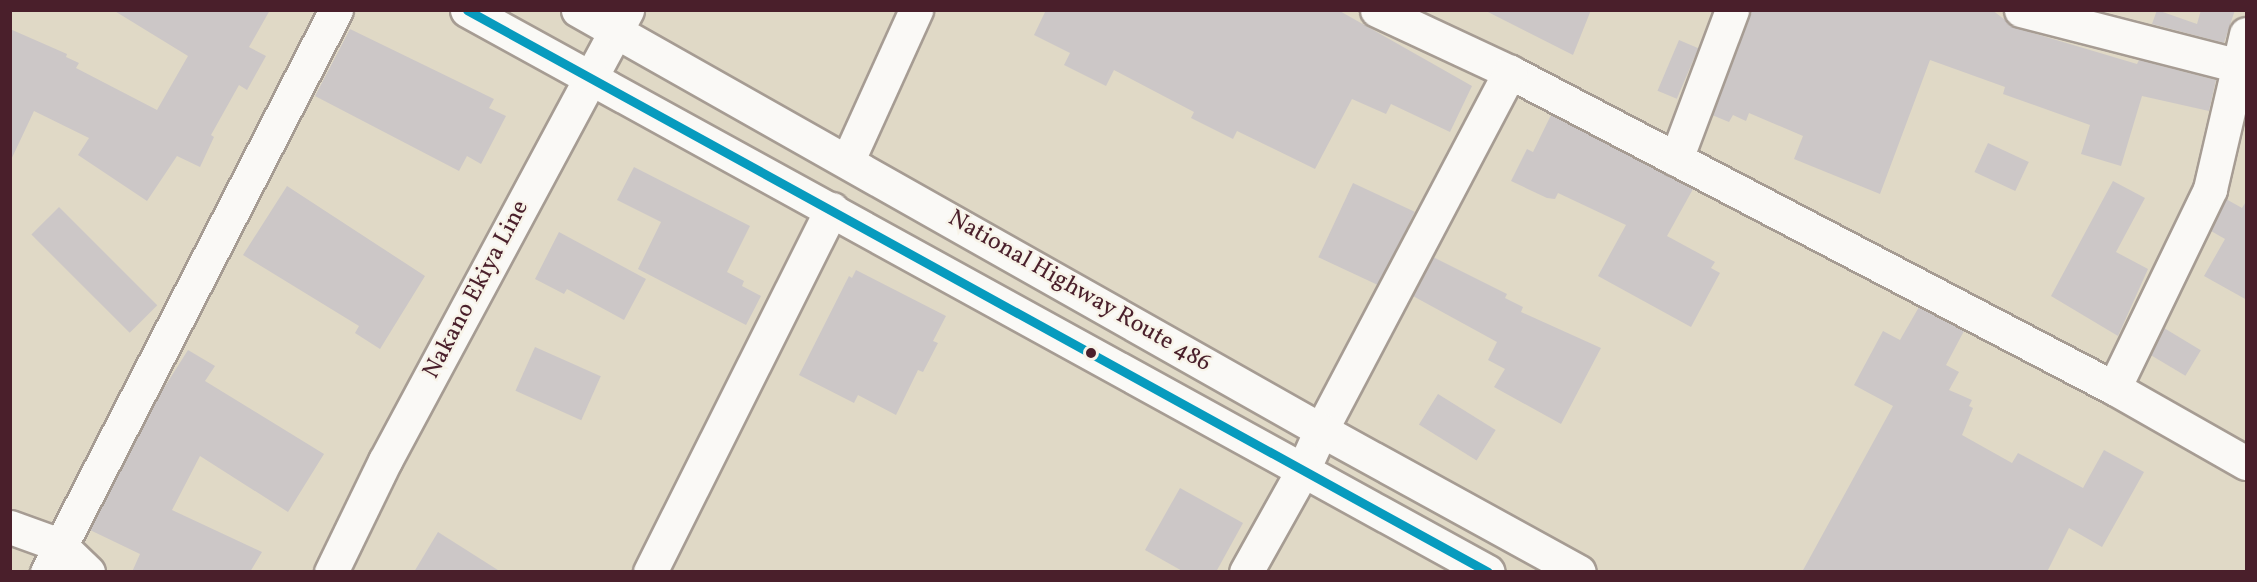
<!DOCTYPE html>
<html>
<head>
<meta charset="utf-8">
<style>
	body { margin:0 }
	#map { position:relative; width:2257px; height:582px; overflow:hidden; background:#e0d9c6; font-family:Vollkorn,serif }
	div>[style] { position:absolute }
	.building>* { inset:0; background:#ccc7c7; transform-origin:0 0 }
	.roads { filter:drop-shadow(2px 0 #a69c93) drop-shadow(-2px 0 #a69c93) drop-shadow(0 2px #a69c93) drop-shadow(0 -2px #a69c93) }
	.street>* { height:33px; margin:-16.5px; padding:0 16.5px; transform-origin:16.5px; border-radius:16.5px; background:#faf9f6 }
	.secondary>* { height:33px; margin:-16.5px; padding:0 16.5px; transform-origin:16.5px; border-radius:16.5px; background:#faf9f6 }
	.highway>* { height:33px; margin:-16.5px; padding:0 16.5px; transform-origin:16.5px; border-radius:16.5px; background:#faf9f6 }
	.bus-1>* { height:9px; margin:-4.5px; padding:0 4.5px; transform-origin:4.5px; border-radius:4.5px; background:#079bbe }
	.dots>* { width:16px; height:16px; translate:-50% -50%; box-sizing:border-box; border:3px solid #f7f3e8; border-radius:50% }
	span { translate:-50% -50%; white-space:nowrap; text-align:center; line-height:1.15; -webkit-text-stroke:4.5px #f7f3e8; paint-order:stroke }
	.street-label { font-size:24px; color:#4a1f2b }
	.frame { position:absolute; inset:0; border:12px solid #4a1f2b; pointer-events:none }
</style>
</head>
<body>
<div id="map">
	<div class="building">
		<div style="clip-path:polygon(113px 10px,270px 10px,249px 47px,266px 56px,247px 90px,239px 85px,211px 135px,214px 137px,200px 167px,177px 156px,147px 201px,78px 155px,89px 138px,34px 111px,10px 162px,10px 29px,67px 54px,66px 57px,79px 63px,76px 68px,157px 110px,188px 56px)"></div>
		<div style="clip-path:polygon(1046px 10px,1338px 10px,1472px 86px,1450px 132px,1391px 104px,1386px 114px,1352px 99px,1315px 169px,1237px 131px,1233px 139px,1191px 118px,1194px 112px,1114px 70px,1106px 86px,1064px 65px,1070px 53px,1034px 35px)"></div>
		<div style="clip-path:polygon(1484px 10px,1591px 10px,1573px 55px)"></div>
		<div style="clip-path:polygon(1750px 10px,1992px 10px,2016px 28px,2137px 64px,2139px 60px,2216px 80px,2209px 111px,2142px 96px,2121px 166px,2081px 154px,2090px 125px,2003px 94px,2005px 87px,1930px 60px,1880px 194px,1794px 159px,1803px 136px,1749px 113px,1746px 121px,1733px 115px,1729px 122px,1712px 115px)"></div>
		<div style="clip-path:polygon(2157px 10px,2197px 24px,2201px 10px,2235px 10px,2224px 43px,2152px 24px)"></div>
		<div style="clip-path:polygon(350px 29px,494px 99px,489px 108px,506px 116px,481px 164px,467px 156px,459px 171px,315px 96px)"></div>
		<div style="left:1679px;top:40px;width:21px;height:55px;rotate:23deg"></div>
		<div style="clip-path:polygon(1551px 115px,1693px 189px,1667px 236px,1715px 262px,1711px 268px,1720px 273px,1691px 327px,1598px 276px,1626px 225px,1558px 193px,1555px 199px,1547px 198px,1511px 181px,1527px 149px,1533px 152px)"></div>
		<div style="left:1988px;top:143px;width:45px;height:32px;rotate:25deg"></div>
		<div style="clip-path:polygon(634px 167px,750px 226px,727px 272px,744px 281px,742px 286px,761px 296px,746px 325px,638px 269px,661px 222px,617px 200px)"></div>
		<div style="clip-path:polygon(2113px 181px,2145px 198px,2116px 252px,2148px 269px,2118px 336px,2051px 296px)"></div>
		<div style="left:1353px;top:183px;width:68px;height:82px;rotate:25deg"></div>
		<div style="clip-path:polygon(287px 186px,425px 276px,380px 349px,355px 333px,359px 326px,243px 255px)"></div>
		<div style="clip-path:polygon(2226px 199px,2242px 208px,2247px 200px,2247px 300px,2204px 276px,2225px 239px,2211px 231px)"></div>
		<div style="left:59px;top:207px;width:139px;height:39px;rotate:45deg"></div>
		<div style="clip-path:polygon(559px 232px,646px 279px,624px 320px,567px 289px,564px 294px,535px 279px)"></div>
		<div style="clip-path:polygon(1433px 257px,1507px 294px,1505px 298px,1523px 307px,1521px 312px,1601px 348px,1561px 424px,1494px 387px,1505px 369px,1488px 360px,1497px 342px,1413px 296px)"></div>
		<div style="clip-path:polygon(856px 270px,946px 316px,933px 341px,938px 343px,923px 372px,918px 370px,896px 415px,858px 395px,854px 403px,799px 375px,849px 276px,852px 278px)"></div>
		<div style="clip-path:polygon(1919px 307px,1964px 331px,1946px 365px,1959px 372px,1949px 390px,1972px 400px,1969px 406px,1973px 408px,1962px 435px,2012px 463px,2018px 453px,2083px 488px,2104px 450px,2144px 472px,2102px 547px,2069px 528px,2047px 572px,1802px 572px,1893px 406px,1854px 385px,1883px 331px,1900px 340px)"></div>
		<div style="left:2164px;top:328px;width:43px;height:30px;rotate:31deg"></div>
		<div style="left:535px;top:347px;width:72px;height:48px;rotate:24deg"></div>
		<div style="clip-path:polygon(188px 350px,215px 366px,205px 381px,324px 454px,288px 512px,200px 456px,172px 510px,262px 552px,250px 572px,132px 572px,140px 554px,90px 530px,155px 402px)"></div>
		<div style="left:1438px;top:394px;width:68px;height:36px;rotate:32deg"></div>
		<div style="clip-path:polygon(1180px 488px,1243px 523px,1216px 572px,1184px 572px,1145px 550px)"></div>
		<div style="clip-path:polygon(438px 532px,501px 572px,414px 572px)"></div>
	</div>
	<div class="roads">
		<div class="street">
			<div style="left:1377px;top:10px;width:147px;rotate:25deg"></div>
			<div style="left:1510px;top:72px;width:682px;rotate:27.62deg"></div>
			<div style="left:2114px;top:388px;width:152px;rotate:29.6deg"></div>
			<div style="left:2021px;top:10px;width:225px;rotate:14.4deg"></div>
			<div style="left:1676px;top:159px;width:159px;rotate:-69.4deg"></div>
			<div style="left:848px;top:160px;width:165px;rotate:-65.6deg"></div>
			<div style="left:2114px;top:388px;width:221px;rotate:-64.2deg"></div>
			<div style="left:2210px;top:189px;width:159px;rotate:-76.9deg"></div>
			<div style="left:10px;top:527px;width:53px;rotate:19.8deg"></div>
			<div style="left:60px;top:545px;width:39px;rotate:44deg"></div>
			<div style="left:47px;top:572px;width:632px;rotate:-62.79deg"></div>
			<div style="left:650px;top:572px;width:406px;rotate:-63.4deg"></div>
			<div style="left:1246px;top:572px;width:117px;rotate:-60.8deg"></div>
			<div style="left:1303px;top:470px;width:44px;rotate:-65.8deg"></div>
			<div style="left:1321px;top:430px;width:405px;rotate:-62.2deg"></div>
		</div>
		<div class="secondary">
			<div style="left:331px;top:572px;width:123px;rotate:-64.1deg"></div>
			<div style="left:385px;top:461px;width:512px;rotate:-61.78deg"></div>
		</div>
		<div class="highway">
			<div style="left:467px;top:10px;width:1165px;rotate:28.83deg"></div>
			<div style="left:578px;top:10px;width:853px;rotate:29.48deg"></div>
			<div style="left:1321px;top:430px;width:294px;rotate:28.8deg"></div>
		</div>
	</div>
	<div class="bus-1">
		<div style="left:467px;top:10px;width:1165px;rotate:28.83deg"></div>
	</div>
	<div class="dots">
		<div style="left:1091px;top:353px;background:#4a1f2b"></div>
	</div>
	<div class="street-label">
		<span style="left:477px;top:290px;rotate:-62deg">Nakano Ekiya Line</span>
		<span style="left:1079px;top:292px;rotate:30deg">National Highway Route 486</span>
	</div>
	<div class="frame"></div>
</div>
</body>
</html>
